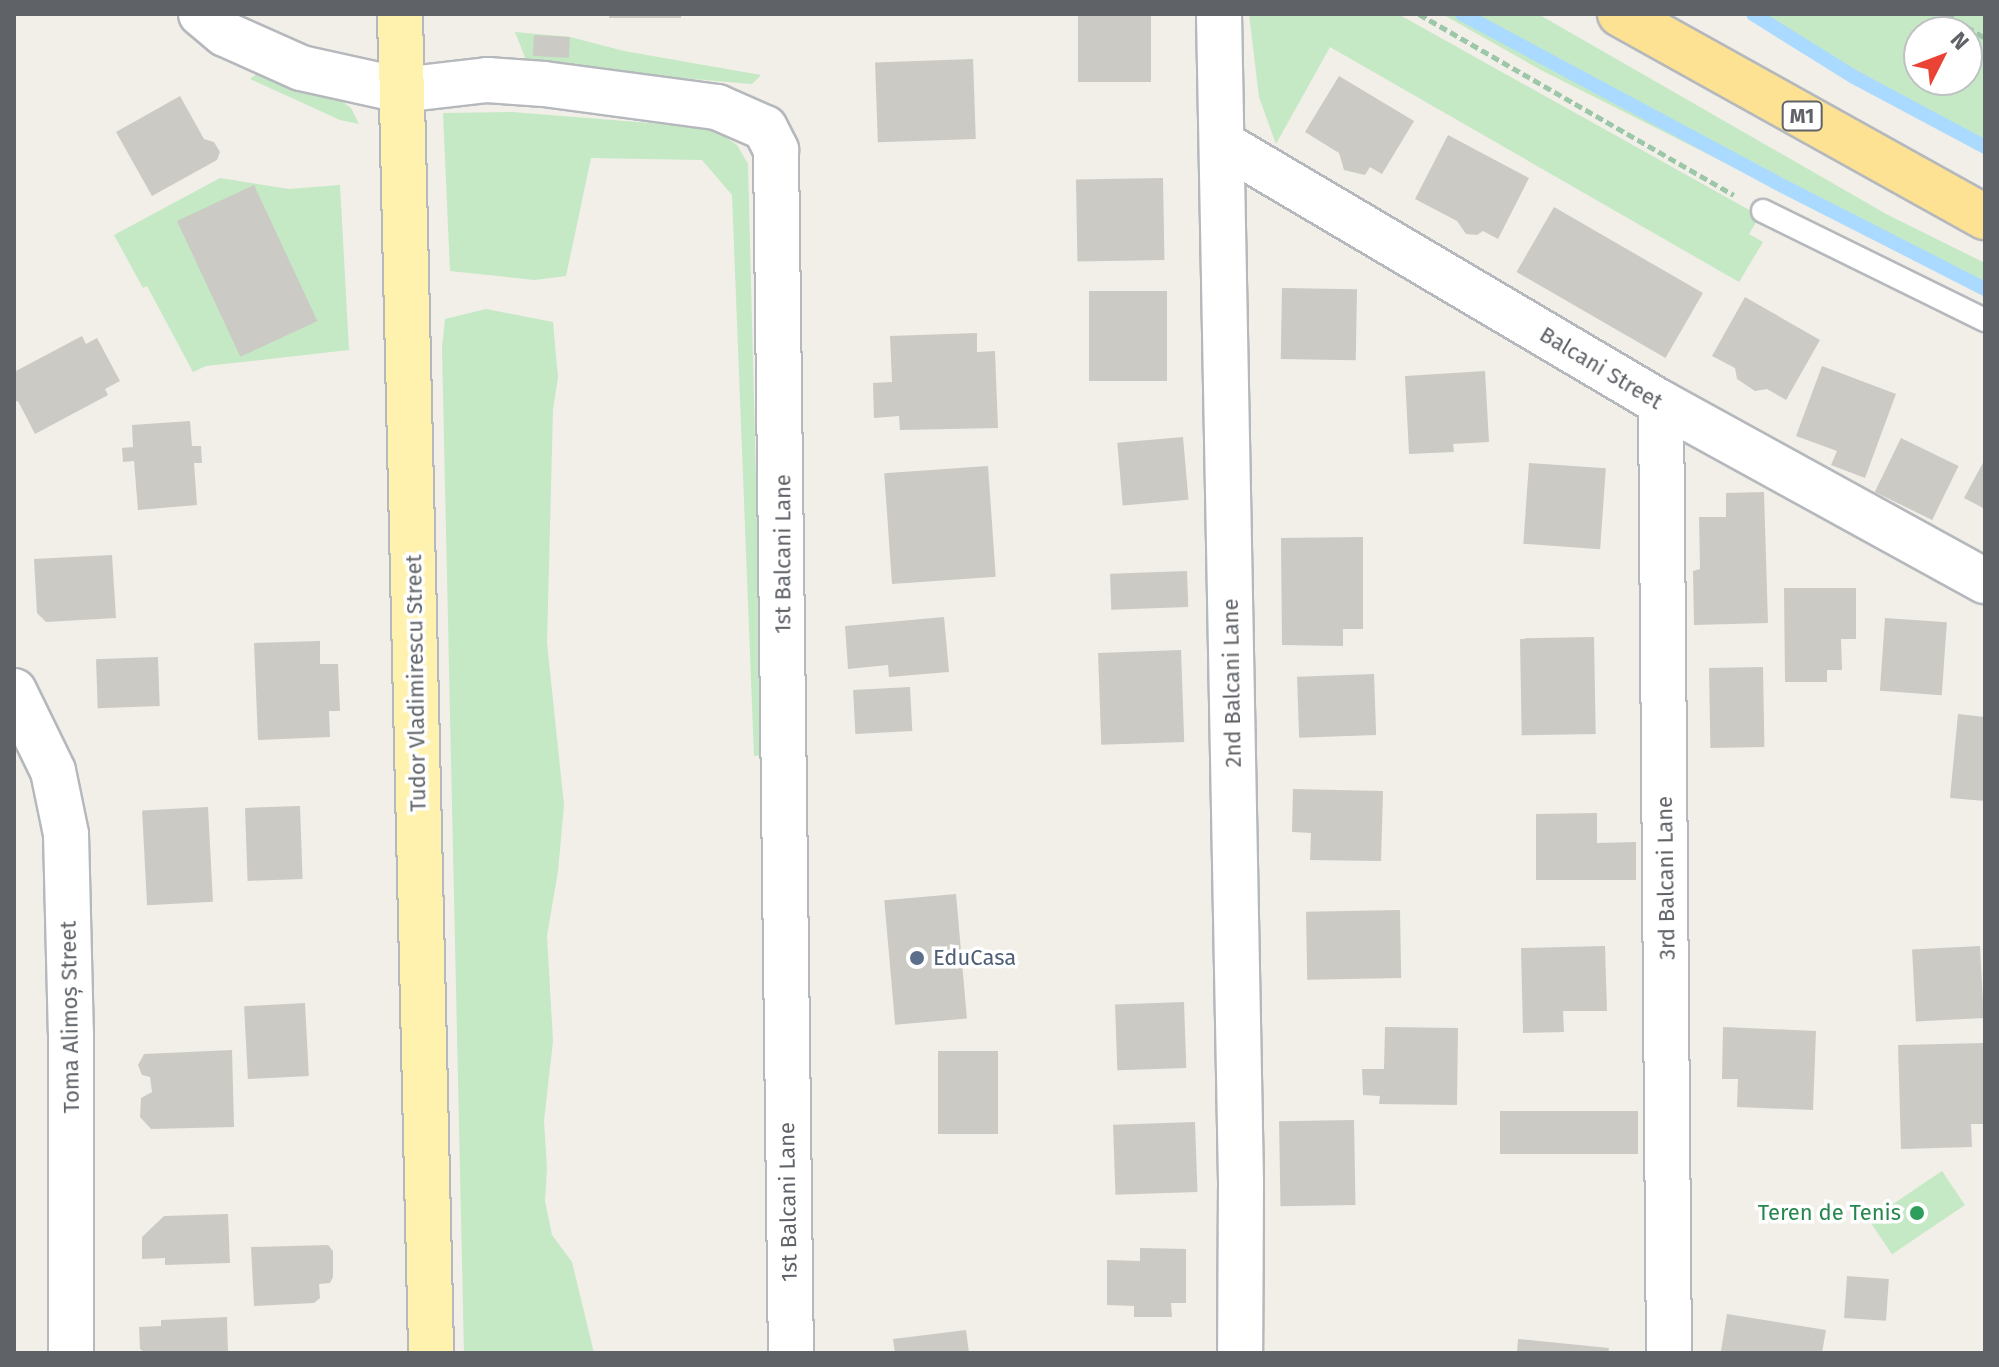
<!DOCTYPE html>
<html>
<head>
<meta charset="utf-8">
<style>
	body { margin:0 }
	#map { position:relative; width:1999px; height:1367px; overflow:hidden; background:#f1efe8; font-family:"Fira Sans",sans-serif }
	div>[style] { position:absolute }
	.green>* { inset:0; background:#c5e8c5; transform-origin:0 0 }
	.stream>* { height:14px; margin:-7px; padding:0 7px; transform-origin:7px; border-radius:7px; background:#aadaff }
	.building>* { inset:0; background:#cccac5; transform-origin:0 0 }
	.path>* { height:5px; margin-top:-2.5px; transform-origin:0; background:repeating-linear-gradient(90deg,#9cc7a9 0 8px,transparent 0 12px) }
	.roads { filter:drop-shadow(2px 0 #b5b8bc) drop-shadow(-2px 0 #b5b8bc) drop-shadow(0 2px #b5b8bc) drop-shadow(0 -2px #b5b8bc) }
	.lane>* { height:22px; margin:-11px; padding:0 11px; transform-origin:11px; border-radius:11px; background:#fff }
	.street>* { height:44px; margin:-22px; padding:0 22px; transform-origin:22px; border-radius:22px; background:#fff }
	.primary>* { height:44px; margin:-22px; padding:0 22px; transform-origin:22px; border-radius:22px; background:#fff2af }
	.highway>* { height:44px; margin:-22px; padding:0 22px; transform-origin:22px; border-radius:22px; background:#fde293 }
	.dots>* { width:22px; height:22px; translate:-50% -50%; box-sizing:border-box; border:4px solid #fff; border-radius:50% }
	span { translate:-50% -50%; white-space:nowrap; text-align:center; line-height:1.15; -webkit-text-stroke:7px #fff; paint-order:stroke }
	.shield-label span { padding:2px 6px; background:#fff; border:2px solid; border-radius:6px; -webkit-text-stroke-width:0 }
	.shield-label { font-size:20px; color:#5f6368; font-weight:700 }
	.street-label { font-size:22px; color:#5f6368 }
	.service-label { font-size:22px; color:#4e5e75 }
	.left { translate:0 -50%; text-align:left }
	.leisure-label { font-size:22px; color:#27864d }
	.right { translate:-100% -50%; text-align:right }
	.frame { position:absolute; inset:0; border:16px solid #5f6368; pointer-events:none }
	.north { position:absolute; left:1903px; top:16px; width:80px; height:80px; box-sizing:border-box; background:#fff; border:2px solid #bfc1c3; border-radius:50%; rotate:48deg; font-size:22px; font-weight:700; line-height:32px; text-align:center; color:#5f6368 }
	.north::after { content:''; display:block; margin:auto; width:28px; height:36px; background:#ea4335; clip-path:polygon(50% 0,100% 100%,50% 72%,0 100%) }
</style>
</head>
<body>
<div id="map">
	<div class="green">
		<div style="clip-path:polygon(1249px 14px,1398px 14px,1760px 216px,1749px 234px,1763px 242px,1739px 282px,1330px 47px,1276px 144px,1259px 97px)"></div>
		<div style="clip-path:polygon(1442px 14px,1538px 14px,1888px 215px,1985px 263px,1985px 294px,1541px 70px)"></div>
		<div style="clip-path:polygon(evenodd,1745px 14px,1985px 14px,1985px 155px,1745px 14px,1967px 32px,1967px 80px,1919px 80px,1919px 32px,1967px 32px)"></div>
		<div style="clip-path:polygon(515px 32px,570px 37px,624px 51px,761px 75px,752px 84px,528px 65px)"></div>
		<div style="clip-path:polygon(267px 66px,326px 90px,351px 108px,359px 124px,340px 120px,250px 79px)"></div>
		<div style="clip-path:polygon(512px 112px,712px 128px,737px 145px,748px 164px,763px 755px,754px 756px,732px 195px,702px 160px,591px 158px,566px 276px,535px 280px,450px 271px,443px 113px)"></div>
		<div style="clip-path:polygon(220px 178px,289px 189px,340px 185px,349px 350px,206px 366px,193px 372px,147px 286px,143px 288px,114px 235px)"></div>
		<div style="clip-path:polygon(486px 309px,553px 322px,558px 378px,553px 409px,547px 643px,564px 805px,558px 871px,547px 936px,553px 1041px,544px 1121px,547px 1168px,545px 1201px,552px 1235px,572px 1262px,594px 1353px,464px 1353px,442px 348px,445px 319px)"></div>
		<div style="left:1942px;top:1171px;width:41px;height:88px;rotate:56deg"></div>
	</div>
	<div class="stream">
		<div style="left:1462px;top:14px;width:355px;rotate:28.2deg"></div>
		<div style="left:1775px;top:182px;width:236px;rotate:27deg"></div>
		<div style="left:1753px;top:14px;width:119px;rotate:32deg"></div>
		<div style="left:1854px;top:77px;width:149px;rotate:28.1deg"></div>
	</div>
	<div class="building">
		<div style="left:609px;top:14px;width:72px;height:4px"></div>
		<div style="left:1078px;top:14px;width:73px;height:68px"></div>
		<div style="left:534px;top:35px;width:36px;height:21px;rotate:3deg"></div>
		<div style="left:973px;top:59px;width:80px;height:98px;rotate:88deg"></div>
		<div style="clip-path:polygon(1339px 76px,1414px 121px,1382px 174px,1370px 167px,1365px 175px,1344px 170px,1339px 153px,1305px 132px)"></div>
		<div style="clip-path:polygon(180px 96px,204px 139px,214px 142px,220px 152px,217px 160px,152px 196px,116px 132px)"></div>
		<div style="clip-path:polygon(1448px 135px,1529px 178px,1498px 239px,1483px 231px,1477px 235px,1466px 234px,1457px 221px,1415px 199px)"></div>
		<div style="left:1163px;top:178px;width:82px;height:87px;rotate:89deg"></div>
		<div style="left:254px;top:185px;width:150px;height:85px;rotate:65deg"></div>
		<div style="left:1554px;top:207px;width:172px;height:75px;rotate:30deg"></div>
		<div style="left:1282px;top:288px;width:75px;height:71px;rotate:1deg"></div>
		<div style="left:1089px;top:291px;width:78px;height:90px"></div>
		<div style="clip-path:polygon(1745px 297px,1820px 340px,1786px 400px,1767px 389px,1755px 391px,1737px 379px,1735px 368px,1712px 356px)"></div>
		<div style="clip-path:polygon(977px 333px,977px 352px,995px 351px,998px 428px,900px 430px,899px 416px,874px 418px,873px 383px,892px 382px,890px 336px)"></div>
		<div style="clip-path:polygon(82px 336px,86px 344px,97px 338px,120px 381px,105px 389px,108px 395px,35px 434px,18px 401px,14px 402px,14px 372px)"></div>
		<div style="clip-path:polygon(1822px 366px,1896px 394px,1865px 478px,1831px 465px,1837px 451px,1796px 436px)"></div>
		<div style="clip-path:polygon(1485px 371px,1489px 442px,1453px 444px,1454px 452px,1409px 454px,1405px 376px)"></div>
		<div style="clip-path:polygon(190px 421px,192px 446px,201px 446px,202px 463px,194px 463px,197px 505px,138px 510px,134px 461px,123px 462px,122px 448px,133px 447px,132px 425px)"></div>
		<div style="left:1183px;top:437px;width:63px;height:66px;rotate:85deg"></div>
		<div style="left:1901px;top:438px;width:64px;height:60px;rotate:26deg"></div>
		<div style="clip-path:polygon(1985px 459px,1985px 509px,1964px 498px)"></div>
		<div style="left:1529px;top:463px;width:77px;height:81px;rotate:4deg"></div>
		<div style="left:988px;top:466px;width:111px;height:104px;rotate:86deg"></div>
		<div style="clip-path:polygon(1764px 492px,1768px 623px,1694px 625px,1693px 571px,1700px 569px,1699px 517px,1726px 517px,1726px 493px)"></div>
		<div style="clip-path:polygon(1363px 537px,1363px 629px,1343px 629px,1343px 646px,1282px 645px,1281px 538px)"></div>
		<div style="clip-path:polygon(112px 555px,116px 618px,46px 622px,37px 613px,34px 559px)"></div>
		<div style="left:1187px;top:571px;width:36px;height:77px;rotate:88deg"></div>
		<div style="clip-path:polygon(1784px 588px,1856px 588px,1856px 639px,1841px 639px,1842px 670px,1827px 670px,1827px 682px,1785px 682px)"></div>
		<div style="clip-path:polygon(944px 617px,949px 672px,889px 677px,888px 665px,848px 669px,845px 626px)"></div>
		<div style="left:1885px;top:618px;width:62px;height:73px;rotate:4deg"></div>
		<div style="left:1594px;top:637px;width:97px;height:74px;rotate:89deg"></div>
		<div style="clip-path:polygon(320px 641px,320px 664px,338px 664px,340px 711px,329px 711px,330px 737px,258px 740px,254px 643px)"></div>
		<div style="left:1181px;top:650px;width:92px;height:83px;rotate:88deg"></div>
		<div style="left:158px;top:657px;width:49px;height:62px;rotate:88deg"></div>
		<div style="left:1763px;top:667px;width:80px;height:54px;rotate:89deg"></div>
		<div style="left:1374px;top:674px;width:61px;height:77px;rotate:88deg"></div>
		<div style="left:910px;top:687px;width:44px;height:57px;rotate:87deg"></div>
		<div style="clip-path:polygon(1958px 714px,1985px 717px,1985px 801px,1950px 798px)"></div>
		<div style="clip-path:polygon(1293px 789px,1383px 791px,1381px 861px,1310px 860px,1311px 833px,1292px 832px)"></div>
		<div style="left:300px;top:806px;width:73px;height:55px;rotate:88deg"></div>
		<div style="left:208px;top:807px;width:95px;height:66px;rotate:87deg"></div>
		<div style="clip-path:polygon(1597px 813px,1597px 843px,1636px 842px,1636px 880px,1536px 880px,1536px 814px)"></div>
		<div style="left:956px;top:894px;width:125px;height:72px;rotate:85deg"></div>
		<div style="left:1400px;top:910px;width:68px;height:94px;rotate:89deg"></div>
		<div style="clip-path:polygon(1605px 946px,1607px 1011px,1563px 1011px,1564px 1032px,1523px 1033px,1521px 948px)"></div>
		<div style="left:1980px;top:946px;width:72px;height:68px;rotate:87deg"></div>
		<div style="left:1184px;top:1002px;width:66px;height:69px;rotate:88deg"></div>
		<div style="left:305px;top:1003px;width:73px;height:61px;rotate:87deg"></div>
		<div style="clip-path:polygon(1385px 1027px,1458px 1028px,1457px 1105px,1379px 1104px,1380px 1096px,1363px 1095px,1362px 1069px,1384px 1069px)"></div>
		<div style="clip-path:polygon(1723px 1027px,1816px 1031px,1813px 1110px,1737px 1107px,1738px 1079px,1722px 1079px)"></div>
		<div style="clip-path:polygon(1985px 1043px,1985px 1124px,1971px 1124px,1972px 1147px,1901px 1149px,1898px 1045px)"></div>
		<div style="clip-path:polygon(232px 1050px,234px 1127px,151px 1129px,140px 1117px,141px 1098px,152px 1092px,150px 1077px,142px 1075px,138px 1065px,144px 1054px)"></div>
		<div style="left:998px;top:1051px;width:83px;height:60px;rotate:90deg"></div>
		<div style="left:1500px;top:1111px;width:138px;height:43px"></div>
		<div style="left:1354px;top:1120px;width:85px;height:75px;rotate:89deg"></div>
		<div style="left:1195px;top:1122px;width:70px;height:82px;rotate:88deg"></div>
		<div style="clip-path:polygon(228px 1214px,230px 1263px,165px 1265px,165px 1258px,142px 1259px,142px 1237px,164px 1216px)"></div>
		<div style="clip-path:polygon(328px 1245px,333px 1251px,333px 1277px,330px 1283px,319px 1284px,320px 1298px,314px 1303px,254px 1306px,251px 1247px)"></div>
		<div style="clip-path:polygon(1140px 1248px,1186px 1249px,1186px 1303px,1171px 1303px,1172px 1317px,1134px 1317px,1134px 1306px,1107px 1305px,1107px 1260px,1140px 1261px)"></div>
		<div style="left:1847px;top:1276px;width:42px;height:42px;rotate:4deg"></div>
		<div style="clip-path:polygon(1727px 1314px,1826px 1330px,1822px 1353px,1721px 1351px)"></div>
		<div style="clip-path:polygon(227px 1317px,228px 1353px,145px 1353px,140px 1349px,139px 1327px,161px 1326px,161px 1320px)"></div>
		<div style="clip-path:polygon(966px 1330px,969px 1353px,895px 1353px,893px 1339px)"></div>
		<div style="clip-path:polygon(1518px 1339px,1609px 1348px,1608px 1353px,1517px 1353px)"></div>
	</div>
	<div class="path">
		<div style="left:1419px;top:14px;width:363px;rotate:29.9deg"></div>
		<div style="left:1946px;top:14px;width:46px;rotate:31.6deg"></div>
	</div>
	<div class="roads">
		<div class="lane">
			<div style="left:1763px;top:211px;width:247px;rotate:26.2deg"></div>
		</div>
		<div class="street">
			<div style="left:201px;top:14px;width:31px;rotate:40deg"></div>
			<div style="left:225px;top:34px;width:83px;rotate:24.1deg"></div>
			<div style="left:301px;top:68px;width:102px;rotate:12.4deg"></div>
			<div style="left:401px;top:90px;width:87px;rotate:-6.6deg"></div>
			<div style="left:487px;top:80px;width:57px;rotate:4deg"></div>
			<div style="left:544px;top:84px;width:175px;rotate:7.6deg"></div>
			<div style="left:717px;top:107px;width:52px;rotate:23.6deg"></div>
			<div style="left:765px;top:128px;width:25px;rotate:63deg"></div>
			<div style="left:776px;top:150px;width:1203px;rotate:89.29deg"></div>
			<div style="left:1219px;top:14px;width:1169px;rotate:88.92deg"></div>
			<div style="left:1241px;top:1183px;width:170px;rotate:90.3deg"></div>
			<div style="left:1223px;top:144px;width:509px;rotate:30.6deg"></div>
			<div style="left:1661px;top:403px;width:370px;rotate:28.8deg"></div>
			<div style="left:1661px;top:403px;width:950px;rotate:89.52deg"></div>
			<div style="left:14px;top:691px;width:89px;rotate:64deg"></div>
			<div style="left:53px;top:771px;width:64px;rotate:78.3deg"></div>
			<div style="left:66px;top:834px;width:199px;rotate:88.6deg"></div>
			<div style="left:71px;top:1033px;width:320px;rotate:90deg"></div>
		</div>
		<div class="primary">
			<div style="left:400px;top:14px;width:1339px;rotate:88.67deg"></div>
		</div>
		<div class="highway">
			<div style="left:1620px;top:14px;width:418px;rotate:29.1deg"></div>
		</div>
	</div>
	<div class="dots">
		<div style="left:917px;top:958px;background:#5c6f8a"></div>
		<div style="left:1917px;top:1213px;background:#2e9e5b"></div>
	</div>
	<div class="shield-label">
		<span style="left:1802px;top:116px">M1</span>
	</div>
	<div class="street-label">
		<span style="left:1601px;top:368px;rotate:31deg">Balcani Street</span>
		<span style="left:783px;top:554px;rotate:-90deg">1st Balcani Lane</span>
		<span style="left:416px;top:683px;rotate:-91deg">Tudor Vladimirescu Street</span>
		<span style="left:1232px;top:683px;rotate:-91deg">2nd Balcani Lane</span>
		<span style="left:1666px;top:878px;rotate:-91deg">3rd Balcani Lane</span>
		<span style="left:70px;top:1017px;rotate:-91deg">Toma Alimoș Street</span>
		<span style="left:788px;top:1202px;rotate:-91deg">1st Balcani Lane</span>
	</div>
	<div class="service-label">
		<span class="left" style="left:933px;top:958px">EduCasa</span>
	</div>
	<div class="leisure-label">
		<span class="right" style="left:1901px;top:1213px">Teren de Tenis</span>
	</div>
	<div class="frame"></div>
	<div class="north">N</div>
</div>
</body>
</html>
